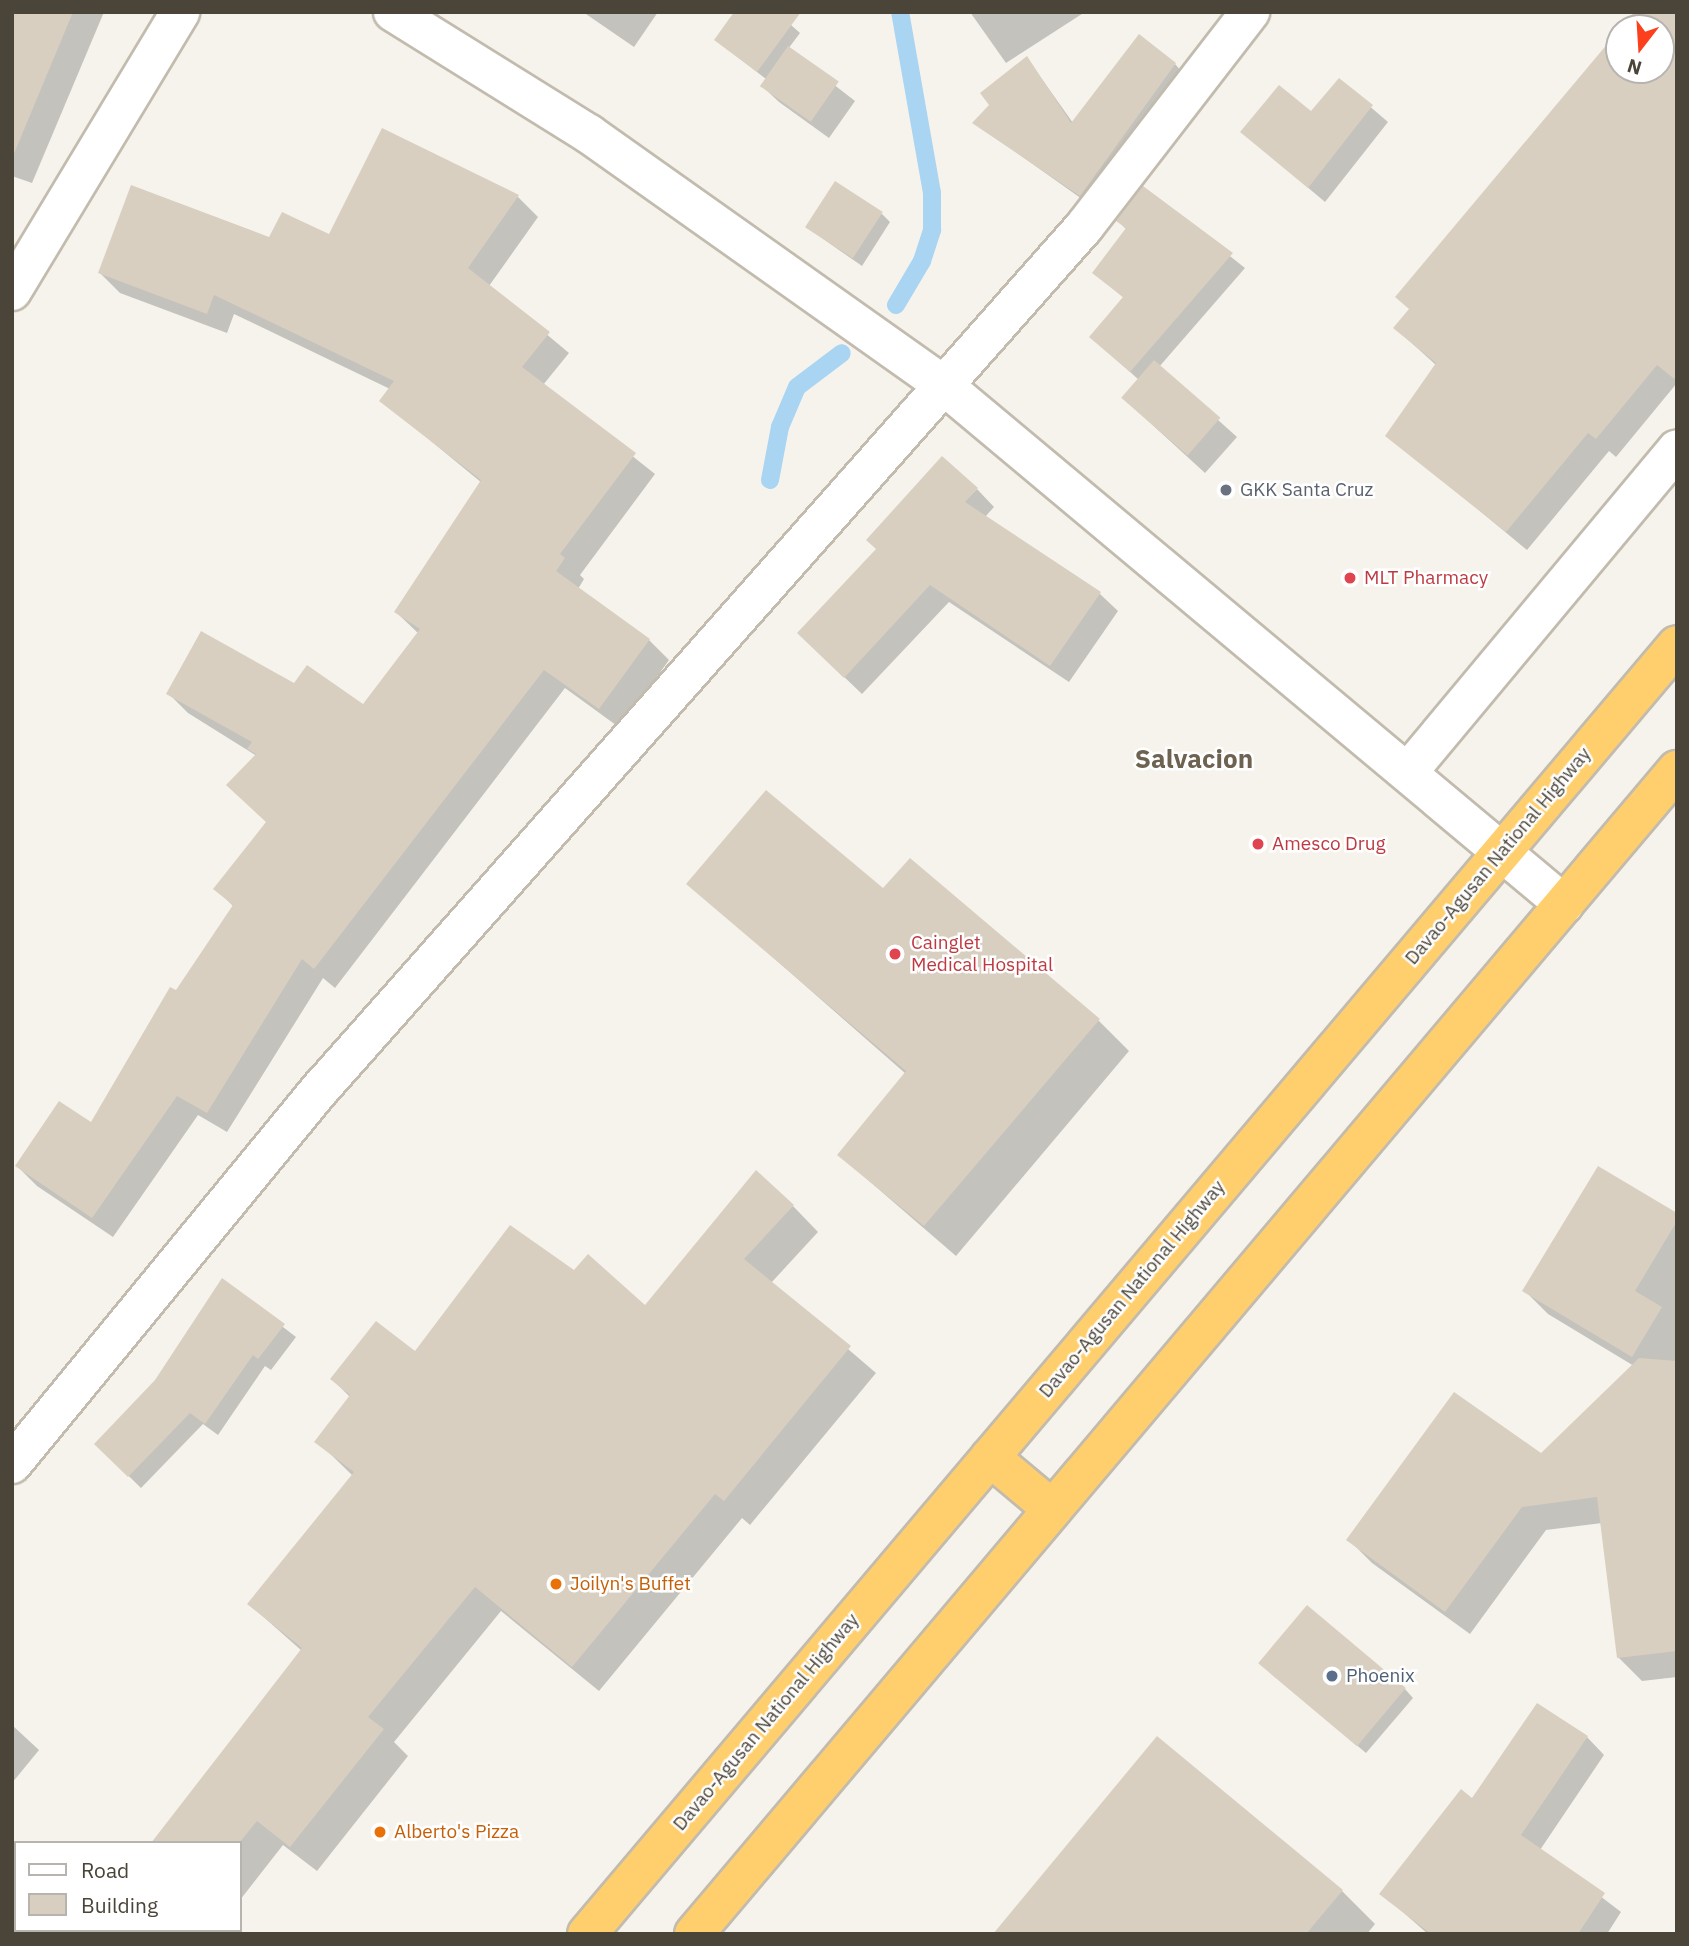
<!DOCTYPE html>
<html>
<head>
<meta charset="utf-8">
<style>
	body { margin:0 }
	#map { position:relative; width:1689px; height:1946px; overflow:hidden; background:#f6f3ec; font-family:"IBM Plex Sans",sans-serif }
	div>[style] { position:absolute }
	.shadow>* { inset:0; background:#0003 }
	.stream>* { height:18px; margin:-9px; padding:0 9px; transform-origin:9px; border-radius:9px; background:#a9d4f2 }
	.building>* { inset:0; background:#d8cfc1; transform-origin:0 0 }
	.roads { filter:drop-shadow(2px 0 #c2bbae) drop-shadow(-2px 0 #c2bbae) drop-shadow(0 2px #c2bbae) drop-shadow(0 -2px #c2bbae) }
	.minor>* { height:38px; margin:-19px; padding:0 19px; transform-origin:19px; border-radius:19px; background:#fff }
	.highway>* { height:38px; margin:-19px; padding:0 19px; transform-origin:19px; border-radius:19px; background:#ffcf6e }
	.dots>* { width:19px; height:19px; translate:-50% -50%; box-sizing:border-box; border:4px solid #fff; border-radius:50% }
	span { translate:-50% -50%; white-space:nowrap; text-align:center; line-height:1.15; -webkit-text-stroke:5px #fff; paint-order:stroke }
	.worship-label { font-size:19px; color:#5b616d }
	.left { translate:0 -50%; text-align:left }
	.health-label { font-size:19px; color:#be3a42 }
	.street-label { font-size:19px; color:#4b4439 }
	.food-label { font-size:19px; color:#c56008 }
	.service-label { font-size:19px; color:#4e5e75 }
	.district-label { font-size:26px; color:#6e6250; font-weight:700 }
	.frame { position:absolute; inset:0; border:14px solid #4b4439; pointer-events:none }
	.legend { position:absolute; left:14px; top:1841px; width:228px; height:91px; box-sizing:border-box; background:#fff; border:2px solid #b7b4b0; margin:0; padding:9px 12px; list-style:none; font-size:21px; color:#4b4439 }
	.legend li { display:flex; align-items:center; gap:14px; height:35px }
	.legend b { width:35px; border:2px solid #b7b4b0 }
	.north { position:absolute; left:1605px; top:14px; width:70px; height:70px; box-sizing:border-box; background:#fff; border:2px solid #b7b4b0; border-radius:50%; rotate:197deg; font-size:19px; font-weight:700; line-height:28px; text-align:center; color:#4b4439 }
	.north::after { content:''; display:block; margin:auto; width:24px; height:32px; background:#fc3f1d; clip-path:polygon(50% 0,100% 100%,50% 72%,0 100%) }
</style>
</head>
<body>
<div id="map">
	<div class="shadow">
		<div style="clip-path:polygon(12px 12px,104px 12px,32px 183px,12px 176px)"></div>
		<div style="clip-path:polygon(583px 12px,658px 12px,634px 47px)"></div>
		<div style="clip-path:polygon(970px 12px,1085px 12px,1006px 63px)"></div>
		<div style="clip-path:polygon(1677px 12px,1677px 383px,1616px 457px,1609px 451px,1527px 550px,1388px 435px,1436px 365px,1395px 328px,1619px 33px,1619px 70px,1661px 70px,1661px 28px,1624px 28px)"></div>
		<div style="clip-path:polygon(791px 25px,800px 33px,788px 49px,855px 101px,829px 138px,779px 102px,761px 85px,766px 79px,716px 40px)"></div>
		<div style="clip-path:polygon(1027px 58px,1073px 123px,1175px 64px,1183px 73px,1089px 204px,975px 123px)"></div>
		<div style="clip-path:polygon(1339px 80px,1388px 122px,1325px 202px,1242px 132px,1311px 114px)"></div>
		<div style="clip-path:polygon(383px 130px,518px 197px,538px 217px,489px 286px,569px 353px,543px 385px,655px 474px,580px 575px,584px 579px,578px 589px,649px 640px,669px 660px,620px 728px,565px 688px,335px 988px,323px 978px,227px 1132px,198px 1115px,113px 1237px,37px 1186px,17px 1166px,91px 1125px,234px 907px,215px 888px,268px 822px,257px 756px,188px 713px,168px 693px,295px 685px,364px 706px,419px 634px,396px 612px,482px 483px,381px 400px,390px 389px,234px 314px,227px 333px,120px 293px,100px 273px,270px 239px,330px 237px)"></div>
		<div style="clip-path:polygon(1144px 188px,1245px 268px,1159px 367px,1237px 437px,1205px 473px,1123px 398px,1139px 380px,1091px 337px,1124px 298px,1094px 273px,1127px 230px,1118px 221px)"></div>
		<div style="clip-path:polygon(882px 214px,890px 222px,862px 266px,806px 227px)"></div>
		<div style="clip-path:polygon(977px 489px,994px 507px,985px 517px,1100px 594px,1118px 611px,1069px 682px,949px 602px,862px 694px,817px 651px)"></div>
		<div style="clip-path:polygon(688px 883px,883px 891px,1098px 1020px,1129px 1051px,956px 1256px,839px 1155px,906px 1074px)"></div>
		<div style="clip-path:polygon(793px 1206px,818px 1232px,771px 1283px,876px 1373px,750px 1525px,742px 1518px,599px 1691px,501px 1611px,394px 1742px,408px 1756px,317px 1871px,283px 1845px,240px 1900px,240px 1843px,152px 1843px,302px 1651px,249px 1604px,353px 1476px,317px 1441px,350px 1397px,332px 1379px,415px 1353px,574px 1272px,645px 1308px)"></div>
		<div style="clip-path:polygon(1677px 1215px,1677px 1677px,1642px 1681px,1619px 1658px,1602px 1523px,1546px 1530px,1470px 1634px,1372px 1563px,1349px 1540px,1541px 1455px,1634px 1366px,1548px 1314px,1524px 1290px)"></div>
		<div style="clip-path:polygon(222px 1280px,296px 1337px,271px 1370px,265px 1366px,218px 1435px,203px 1424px,141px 1488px,96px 1444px,157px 1381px)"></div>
		<div style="clip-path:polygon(1269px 1672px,1405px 1689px,1413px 1698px,1366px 1753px)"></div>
		<div style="clip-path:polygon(12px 1725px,39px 1750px,12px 1783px)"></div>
		<div style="clip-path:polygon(1587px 1737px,1604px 1755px,1540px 1850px,1621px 1912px,1607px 1934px,1428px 1934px,1382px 1894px,1473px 1800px)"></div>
		<div style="clip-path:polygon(1342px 1891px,1375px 1924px,1367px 1934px,1268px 1934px)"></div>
		<div style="clip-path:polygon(160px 1930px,215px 1930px,212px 1934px)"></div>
	</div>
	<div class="stream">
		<div style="left:896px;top:305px;width:51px;rotate:-59.4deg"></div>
		<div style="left:922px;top:261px;width:33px;rotate:-72deg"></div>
		<div style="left:932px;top:230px;width:37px;rotate:-90deg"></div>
		<div style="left:932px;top:193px;width:184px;rotate:-100deg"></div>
		<div style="left:770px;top:480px;width:54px;rotate:-79.3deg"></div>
		<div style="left:780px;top:427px;width:43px;rotate:-67deg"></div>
		<div style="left:797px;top:387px;width:56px;rotate:-37.1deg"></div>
	</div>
	<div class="building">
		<div style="clip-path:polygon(12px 12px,73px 12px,13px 156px,12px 155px)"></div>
		<div style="clip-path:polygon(734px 12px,801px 12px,757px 72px,714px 40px)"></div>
		<div style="clip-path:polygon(1634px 12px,1677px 12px,1677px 381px,1657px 365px,1596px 439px,1588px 433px,1506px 532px,1385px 436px,1436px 363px,1393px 328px,1409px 309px,1395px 297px,1619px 30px,1619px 70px,1661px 70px,1661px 28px,1621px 28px)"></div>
		<div style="clip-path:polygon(1139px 34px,1176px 63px,1080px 196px,972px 123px,989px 105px,980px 93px,1027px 56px,1071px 123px)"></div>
		<div style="left:788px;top:46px;width:62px;height:49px;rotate:35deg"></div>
		<div style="clip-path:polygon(1339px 78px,1373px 105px,1308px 188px,1240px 132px,1279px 85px,1311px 111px)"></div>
		<div style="clip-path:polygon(382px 128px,519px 195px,468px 268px,550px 332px,522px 367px,636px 453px,560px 554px,565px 558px,556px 571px,650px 639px,599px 709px,544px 670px,314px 969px,302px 959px,207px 1113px,177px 1096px,92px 1218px,15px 1166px,59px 1101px,91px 1122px,170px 987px,176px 990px,233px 905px,213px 889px,266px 822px,226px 785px,256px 754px,247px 749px,252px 742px,166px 694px,201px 631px,294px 683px,307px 665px,363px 704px,420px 629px,394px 612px,481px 480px,379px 401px,394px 381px,214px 295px,207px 314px,98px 273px,131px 185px,269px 237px,282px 212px,329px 234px)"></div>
		<div style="left:835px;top:181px;width:57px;height:55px;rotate:33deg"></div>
		<div style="clip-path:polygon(1143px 186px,1233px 253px,1130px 372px,1089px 337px,1123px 297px,1092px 273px,1126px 228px,1116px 221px)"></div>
		<div style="left:1154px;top:360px;width:88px;height:50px;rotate:41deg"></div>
		<div style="clip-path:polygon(942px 456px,978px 488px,965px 502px,1101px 592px,1050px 666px,930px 585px,844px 678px,797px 633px,876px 549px,866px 540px)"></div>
		<div style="clip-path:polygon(766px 790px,883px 888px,910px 858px,1100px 1019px,924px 1226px,837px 1155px,906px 1071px,686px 884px)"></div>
		<div style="clip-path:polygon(1598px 1166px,1677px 1213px,1677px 1221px,1635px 1291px,1662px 1307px,1632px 1357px,1522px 1291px)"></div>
		<div style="clip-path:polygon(756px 1170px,794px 1205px,744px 1259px,851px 1346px,724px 1501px,715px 1494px,572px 1667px,475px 1587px,368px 1717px,384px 1729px,290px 1847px,257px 1821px,239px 1843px,151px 1843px,302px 1648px,247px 1604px,354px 1472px,314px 1442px,350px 1395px,330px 1379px,376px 1321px,415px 1351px,510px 1225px,574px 1270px,588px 1254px,645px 1305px)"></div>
		<div style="clip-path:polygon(222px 1278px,285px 1324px,258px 1359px,253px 1355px,205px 1424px,190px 1413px,128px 1477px,94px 1444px,155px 1380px)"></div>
		<div style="clip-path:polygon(1639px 1358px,1677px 1361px,1677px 1651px,1617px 1658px,1597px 1497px,1522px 1507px,1445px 1612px,1346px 1540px,1454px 1392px,1541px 1453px)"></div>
		<div style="left:1307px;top:1605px;width:129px;height:76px;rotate:40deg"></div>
		<div style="clip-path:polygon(1537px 1703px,1588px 1736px,1521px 1835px,1605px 1893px,1578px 1934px,1431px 1934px,1379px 1894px,1461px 1789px,1472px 1798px)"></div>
		<div style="clip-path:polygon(1157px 1736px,1343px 1890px,1306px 1934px,993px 1934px)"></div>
	</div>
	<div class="roads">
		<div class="minor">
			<div style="left:393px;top:12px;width:231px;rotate:31.9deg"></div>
			<div style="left:589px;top:134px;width:433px;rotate:35.3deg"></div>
			<div style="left:942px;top:384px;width:811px;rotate:39.9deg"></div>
			<div style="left:12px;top:291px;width:326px;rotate:-58.9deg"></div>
			<div style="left:1408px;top:772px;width:420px;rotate:-50.2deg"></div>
			<div style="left:12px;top:1464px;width:489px;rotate:-50.6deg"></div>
			<div style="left:323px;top:1086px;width:1148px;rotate:-48.46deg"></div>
			<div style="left:1084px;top:227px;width:272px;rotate:-52.3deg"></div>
		</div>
		<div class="highway">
			<div style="left:990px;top:1457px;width:81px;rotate:40deg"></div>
			<div style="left:587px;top:1934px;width:1688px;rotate:-49.78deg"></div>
			<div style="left:694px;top:1934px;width:1524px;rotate:-49.82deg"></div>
		</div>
	</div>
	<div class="dots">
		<div style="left:1226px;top:490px;background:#6b7280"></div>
		<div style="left:1350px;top:578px;background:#e0444e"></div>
		<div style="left:1258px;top:844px;background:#e0444e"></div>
		<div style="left:895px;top:954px;background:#e0444e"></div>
		<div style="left:556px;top:1584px;background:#e8710a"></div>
		<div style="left:1332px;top:1676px;background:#5c6f8a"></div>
		<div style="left:380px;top:1832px;background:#e8710a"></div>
	</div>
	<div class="worship-label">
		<span class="left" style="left:1240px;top:490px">GKK Santa Cruz</span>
	</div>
	<div class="health-label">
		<span class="left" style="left:1364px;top:578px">MLT Pharmacy</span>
		<span class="left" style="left:1272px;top:844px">Amesco Drug</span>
		<span class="left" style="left:911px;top:954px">Cainglet<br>Medical Hospital</span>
	</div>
	<div class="street-label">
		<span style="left:1498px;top:856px;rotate:-50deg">Davao-Agusan National Highway</span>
		<span style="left:1132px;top:1289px;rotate:-50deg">Davao-Agusan National Highway</span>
		<span style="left:766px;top:1722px;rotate:-50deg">Davao-Agusan National Highway</span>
	</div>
	<div class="food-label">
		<span class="left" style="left:570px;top:1584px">Joilyn's Buffet</span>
		<span class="left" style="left:394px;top:1832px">Alberto's Pizza</span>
	</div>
	<div class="service-label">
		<span class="left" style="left:1346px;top:1676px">Phoenix</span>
	</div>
	<div class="district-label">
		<span style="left:1194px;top:759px">Salvacion</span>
	</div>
	<div class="frame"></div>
	<ul class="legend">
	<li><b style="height:9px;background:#fff"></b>Road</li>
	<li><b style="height:19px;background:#d8cfc1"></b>Building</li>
	</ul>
	<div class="north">N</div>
</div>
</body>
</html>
